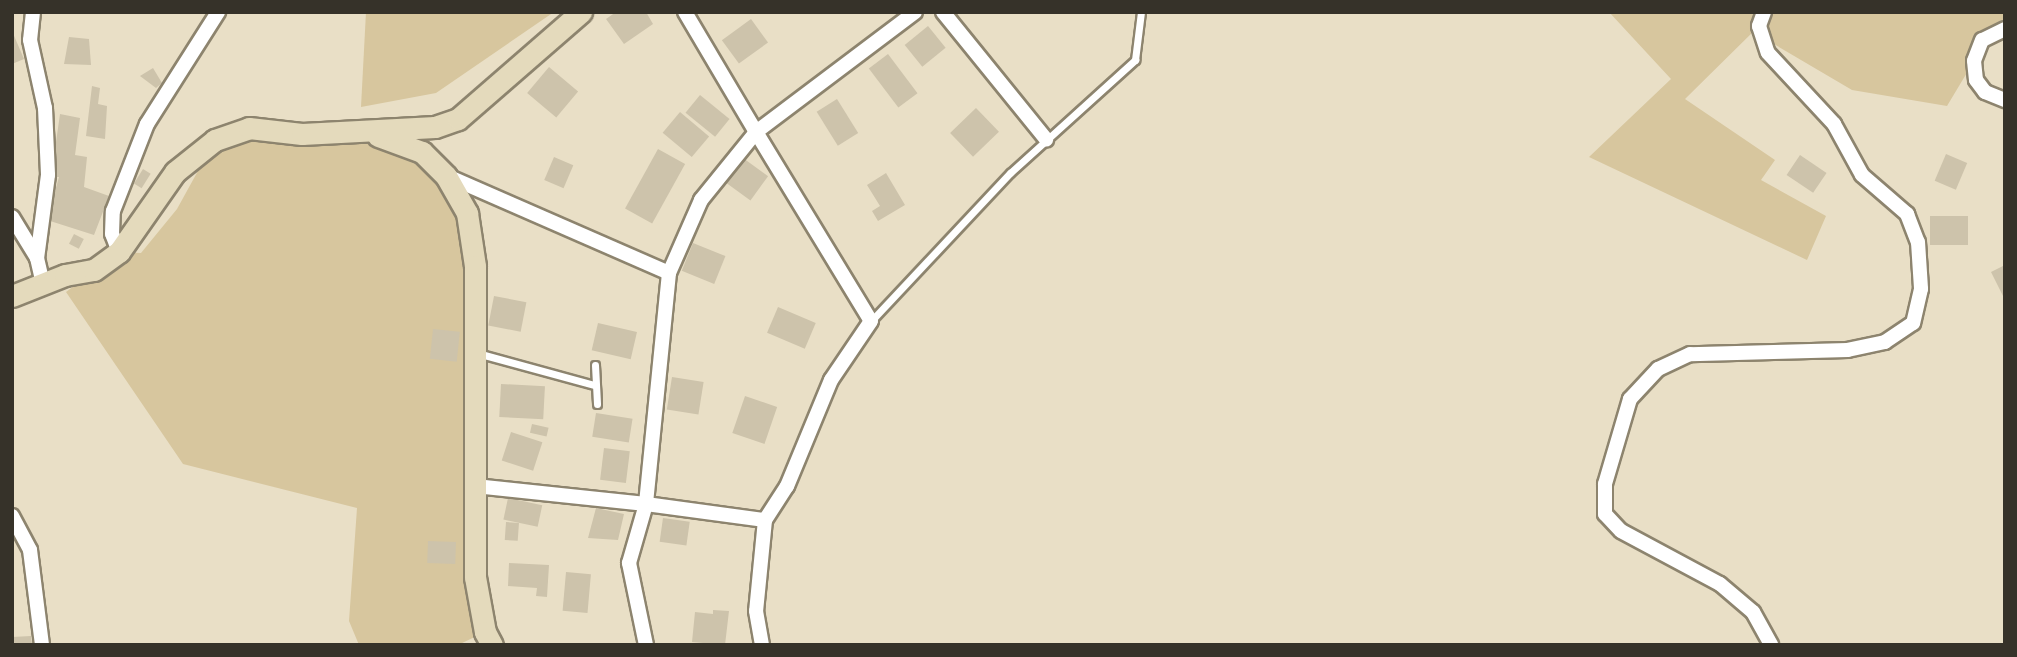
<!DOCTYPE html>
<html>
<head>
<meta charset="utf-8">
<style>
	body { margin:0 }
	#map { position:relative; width:2017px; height:657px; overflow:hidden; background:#e9dfc6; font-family:"Exo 2",sans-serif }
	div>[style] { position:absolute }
	.green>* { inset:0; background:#d7c69e }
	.building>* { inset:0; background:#cdc3ab; transform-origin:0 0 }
	.roads { filter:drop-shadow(2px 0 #8d846e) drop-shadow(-2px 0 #8d846e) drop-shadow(0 2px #8d846e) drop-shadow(0 -2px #8d846e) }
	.lane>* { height:7px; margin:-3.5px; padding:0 3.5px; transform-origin:3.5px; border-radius:3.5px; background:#fff }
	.street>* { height:14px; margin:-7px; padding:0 7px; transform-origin:7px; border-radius:7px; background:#fff }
	.secondary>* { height:21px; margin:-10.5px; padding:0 10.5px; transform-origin:10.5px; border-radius:10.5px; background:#e4dabc }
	span { translate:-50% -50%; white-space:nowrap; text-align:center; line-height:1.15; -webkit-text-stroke:6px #fff; paint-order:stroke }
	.frame { position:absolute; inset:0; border:14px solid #363229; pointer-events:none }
</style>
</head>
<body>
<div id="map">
	<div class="green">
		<div style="clip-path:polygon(366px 12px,554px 12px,436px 93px,361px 107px)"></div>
		<div style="clip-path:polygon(1609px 12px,2005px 12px,2005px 23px,1974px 61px,1947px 106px,1852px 90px,1762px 37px,1759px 26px,1685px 99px,1775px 160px,1761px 180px,1826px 216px,1807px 260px,1589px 157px,1671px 79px)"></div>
		<div style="clip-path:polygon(336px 134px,422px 152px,471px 238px,485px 632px,458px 645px,359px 645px,349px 621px,357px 508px,183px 464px,66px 292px,119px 252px,141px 253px,177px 209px,215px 140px)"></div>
	</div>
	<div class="building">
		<div style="clip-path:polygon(616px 12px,646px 12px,653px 24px,624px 44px,606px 19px)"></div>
		<div style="left:751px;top:19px;width:29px;height:36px;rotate:54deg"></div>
		<div style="left:928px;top:26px;width:28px;height:30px;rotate:51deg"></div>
		<div style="clip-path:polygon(12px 31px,24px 59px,12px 64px)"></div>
		<div style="clip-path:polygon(69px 37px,89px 39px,91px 65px,64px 64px)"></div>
		<div style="left:888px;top:54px;width:49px;height:24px;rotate:53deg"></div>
		<div style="left:549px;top:67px;width:38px;height:34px;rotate:40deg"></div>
		<div style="clip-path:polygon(153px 68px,162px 83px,156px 88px,140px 76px)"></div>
		<div style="clip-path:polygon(92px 86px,100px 88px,98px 104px,107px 106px,105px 139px,86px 136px)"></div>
		<div style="left:700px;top:95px;width:38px;height:23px;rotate:39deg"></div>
		<div style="left:837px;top:99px;width:40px;height:24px;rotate:58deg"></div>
		<div style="left:976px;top:108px;width:33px;height:36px;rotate:46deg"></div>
		<div style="left:680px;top:112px;width:38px;height:27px;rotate:40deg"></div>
		<div style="clip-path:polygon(60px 114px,80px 118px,75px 155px,87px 157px,84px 187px,109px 196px,94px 235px,47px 220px,59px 177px,51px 177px)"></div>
		<div style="left:658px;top:149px;width:31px;height:68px;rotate:29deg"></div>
		<div style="left:1946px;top:154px;width:23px;height:29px;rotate:23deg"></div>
		<div style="left:1800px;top:155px;width:32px;height:24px;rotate:34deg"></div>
		<div style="left:554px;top:157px;width:21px;height:25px;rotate:23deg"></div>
		<div style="left:743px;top:158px;width:31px;height:30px;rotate:36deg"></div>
		<div style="left:143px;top:169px;width:9px;height:17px;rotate:32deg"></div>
		<div style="clip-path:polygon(886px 173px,905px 205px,878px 221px,872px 211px,880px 206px,867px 185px)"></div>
		<div style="left:1930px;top:216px;width:38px;height:29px"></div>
		<div style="left:74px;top:234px;width:11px;height:11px;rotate:27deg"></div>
		<div style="left:693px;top:243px;width:35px;height:30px;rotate:22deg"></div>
		<div style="clip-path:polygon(2005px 265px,2005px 300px,1991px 272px)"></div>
		<div style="left:494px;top:296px;width:33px;height:30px;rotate:11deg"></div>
		<div style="left:778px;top:307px;width:41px;height:28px;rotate:23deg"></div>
		<div style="left:598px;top:323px;width:40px;height:28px;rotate:13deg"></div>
		<div style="left:433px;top:329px;width:27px;height:30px;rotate:6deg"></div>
		<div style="left:672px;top:377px;width:32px;height:33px;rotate:9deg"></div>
		<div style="left:501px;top:384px;width:44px;height:33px;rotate:3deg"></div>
		<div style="left:745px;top:396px;width:34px;height:39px;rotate:19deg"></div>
		<div style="left:596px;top:413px;width:37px;height:24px;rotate:9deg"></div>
		<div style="left:532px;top:424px;width:17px;height:9px;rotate:13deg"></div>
		<div style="left:511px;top:432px;width:33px;height:30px;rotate:18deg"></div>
		<div style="left:604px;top:448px;width:26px;height:32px;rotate:7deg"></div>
		<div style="left:508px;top:498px;width:35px;height:22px;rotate:12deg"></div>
		<div style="clip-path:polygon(596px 508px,624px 514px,618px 540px,588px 538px)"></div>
		<div style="left:663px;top:518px;width:27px;height:24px;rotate:8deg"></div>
		<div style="left:506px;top:522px;width:13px;height:18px;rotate:4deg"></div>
		<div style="left:428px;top:541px;width:28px;height:22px;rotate:2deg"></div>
		<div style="clip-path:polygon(509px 563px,549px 565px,547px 597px,536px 596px,537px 588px,508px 586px)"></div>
		<div style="left:566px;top:572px;width:25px;height:39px;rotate:5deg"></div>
		<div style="clip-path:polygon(713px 610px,729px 611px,725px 645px,692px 642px,695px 612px,713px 614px)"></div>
		<div style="clip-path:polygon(31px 636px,32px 645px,12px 645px,12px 637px)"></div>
	</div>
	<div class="roads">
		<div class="lane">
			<div style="left:871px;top:321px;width:203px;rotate:-46.8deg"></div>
			<div style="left:1010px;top:173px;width:169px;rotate:-42.1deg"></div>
			<div style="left:1135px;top:60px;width:48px;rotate:-82.9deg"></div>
			<div style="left:477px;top:353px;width:121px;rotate:15.3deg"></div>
			<div style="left:595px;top:365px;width:39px;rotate:87deg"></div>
		</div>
		<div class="street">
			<div style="left:33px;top:12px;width:28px;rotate:96deg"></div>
			<div style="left:30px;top:40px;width:70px;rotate:77.6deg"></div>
			<div style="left:45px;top:108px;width:67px;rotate:87.4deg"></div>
			<div style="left:48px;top:175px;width:84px;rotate:97.5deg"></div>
			<div style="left:685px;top:12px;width:139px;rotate:59.4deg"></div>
			<div style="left:756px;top:132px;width:199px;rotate:-37deg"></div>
			<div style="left:943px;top:12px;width:164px;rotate:51deg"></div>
			<div style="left:1764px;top:12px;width:15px;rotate:110deg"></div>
			<div style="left:1759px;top:26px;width:28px;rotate:72deg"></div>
			<div style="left:1768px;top:53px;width:97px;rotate:47.1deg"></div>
			<div style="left:1834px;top:124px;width:58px;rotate:61.2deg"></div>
			<div style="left:1862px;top:175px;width:60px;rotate:40.9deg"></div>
			<div style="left:1907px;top:214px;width:30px;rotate:69deg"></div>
			<div style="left:1918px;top:242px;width:47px;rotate:86.3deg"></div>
			<div style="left:1921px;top:289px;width:35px;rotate:103deg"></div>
			<div style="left:1913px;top:323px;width:34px;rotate:146deg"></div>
			<div style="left:1885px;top:342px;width:38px;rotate:168deg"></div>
			<div style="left:1848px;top:350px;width:158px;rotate:178.5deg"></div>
			<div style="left:1690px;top:354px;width:35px;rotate:155deg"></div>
			<div style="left:1658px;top:369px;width:41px;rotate:133deg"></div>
			<div style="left:1630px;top:399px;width:89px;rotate:106.4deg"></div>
			<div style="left:1605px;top:484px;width:30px;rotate:90deg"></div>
			<div style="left:1605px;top:514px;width:23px;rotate:47deg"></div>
			<div style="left:1621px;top:531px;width:112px;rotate:28.2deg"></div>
			<div style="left:1720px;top:584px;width:43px;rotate:40.3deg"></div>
			<div style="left:1753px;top:612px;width:38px;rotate:61deg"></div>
			<div style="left:2005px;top:29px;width:25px;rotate:154deg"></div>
			<div style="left:1982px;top:40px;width:22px;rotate:111deg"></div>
			<div style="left:1974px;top:61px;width:19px;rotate:84deg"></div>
			<div style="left:1976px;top:80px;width:15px;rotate:53deg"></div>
			<div style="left:1985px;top:92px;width:22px;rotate:22deg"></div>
			<div style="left:447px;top:176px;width:242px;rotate:23.6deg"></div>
			<div style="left:669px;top:273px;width:232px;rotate:95.7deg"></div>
			<div style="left:646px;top:504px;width:172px;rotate:-174deg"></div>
			<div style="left:12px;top:217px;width:48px;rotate:58.6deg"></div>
			<div style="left:37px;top:258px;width:26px;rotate:77deg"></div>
			<div style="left:119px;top:252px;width:19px;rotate:-111deg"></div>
			<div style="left:112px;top:234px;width:23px;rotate:-88deg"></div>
			<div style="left:113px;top:211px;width:93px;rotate:-68.7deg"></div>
			<div style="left:147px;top:124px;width:133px;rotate:-57.6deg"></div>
			<div style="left:669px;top:273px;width:80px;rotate:-66.3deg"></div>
			<div style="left:701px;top:200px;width:87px;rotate:-51deg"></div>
			<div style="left:756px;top:132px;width:221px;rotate:58.7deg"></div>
			<div style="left:871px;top:321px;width:71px;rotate:124.1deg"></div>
			<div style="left:831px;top:380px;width:115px;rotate:112.5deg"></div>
			<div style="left:787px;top:486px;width:40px;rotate:122.9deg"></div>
			<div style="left:12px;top:516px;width:38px;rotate:62deg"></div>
			<div style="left:30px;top:550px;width:96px;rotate:82.8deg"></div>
			<div style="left:646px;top:645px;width:84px;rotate:-101.7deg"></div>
			<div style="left:629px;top:563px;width:61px;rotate:-73.9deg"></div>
			<div style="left:646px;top:504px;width:120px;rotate:7.7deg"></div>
			<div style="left:765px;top:520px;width:91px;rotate:95.6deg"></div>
			<div style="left:756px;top:611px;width:35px;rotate:80deg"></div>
		</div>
		<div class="secondary">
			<div style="left:378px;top:136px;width:47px;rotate:20deg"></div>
			<div style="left:422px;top:152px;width:34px;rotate:45deg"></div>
			<div style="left:446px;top:176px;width:43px;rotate:60.4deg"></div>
			<div style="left:467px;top:213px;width:54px;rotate:81.4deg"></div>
			<div style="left:475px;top:266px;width:311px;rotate:90deg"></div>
			<div style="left:475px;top:577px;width:56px;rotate:79.7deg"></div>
			<div style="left:485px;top:632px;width:15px;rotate:62deg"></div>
			<div style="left:12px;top:296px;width:57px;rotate:-21.6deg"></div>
			<div style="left:65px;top:275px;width:29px;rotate:-10deg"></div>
			<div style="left:94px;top:270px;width:31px;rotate:-36deg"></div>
			<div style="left:119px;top:252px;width:98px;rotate:-55deg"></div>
			<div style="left:175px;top:172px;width:51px;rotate:-38.7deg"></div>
			<div style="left:215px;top:140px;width:36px;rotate:-19deg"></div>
			<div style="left:249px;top:128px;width:53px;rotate:6.5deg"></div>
			<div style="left:302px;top:134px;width:133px;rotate:-3deg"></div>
			<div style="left:435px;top:127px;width:24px;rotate:-19deg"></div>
			<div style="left:458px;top:119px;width:163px;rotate:-41deg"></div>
		</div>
	</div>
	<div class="frame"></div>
</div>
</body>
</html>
